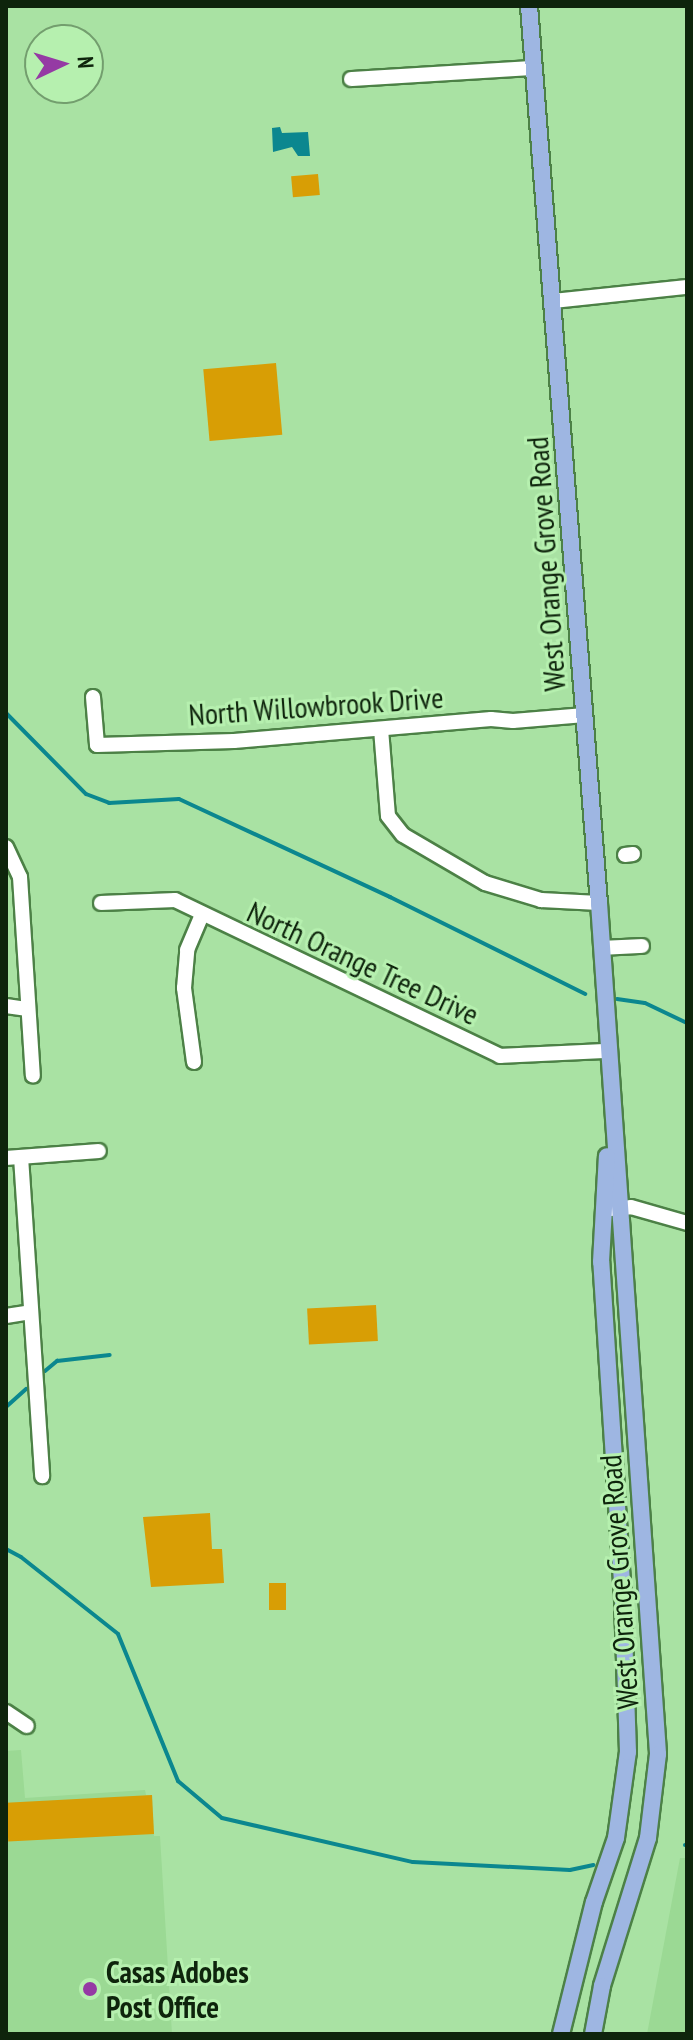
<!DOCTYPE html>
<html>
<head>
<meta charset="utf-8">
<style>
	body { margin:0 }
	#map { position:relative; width:693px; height:2040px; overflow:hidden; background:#a9e2a3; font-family:"PT Sans Narrow",sans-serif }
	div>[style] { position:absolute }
	.built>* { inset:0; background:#9bd994 }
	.green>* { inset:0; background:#d89e05; transform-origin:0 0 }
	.water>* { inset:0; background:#0b878f }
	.stream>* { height:4px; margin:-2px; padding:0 2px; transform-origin:2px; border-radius:2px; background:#0b878f }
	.roads { filter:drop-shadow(2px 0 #4c8146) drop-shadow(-2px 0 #4c8146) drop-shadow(0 2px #4c8146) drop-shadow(0 -2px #4c8146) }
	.minor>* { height:14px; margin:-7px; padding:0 7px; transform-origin:7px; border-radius:7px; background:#fff }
	.major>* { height:16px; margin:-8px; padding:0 8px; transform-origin:8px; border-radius:8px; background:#9eb6e2 }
	.dots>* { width:22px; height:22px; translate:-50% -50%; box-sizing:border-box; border:4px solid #b6f0af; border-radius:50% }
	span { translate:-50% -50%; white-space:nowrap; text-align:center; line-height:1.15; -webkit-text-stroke:6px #b6f0af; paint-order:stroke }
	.street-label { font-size:30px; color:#0e240c }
	.poi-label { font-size:30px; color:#0e240c; font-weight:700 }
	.left { translate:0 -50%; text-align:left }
	.frame { position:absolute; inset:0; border:8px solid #0e240c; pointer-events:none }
	.north { position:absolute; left:24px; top:24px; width:80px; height:80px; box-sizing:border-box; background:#b6f0af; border:2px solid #739e6e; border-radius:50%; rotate:86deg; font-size:22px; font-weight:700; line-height:32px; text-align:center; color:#0e240c }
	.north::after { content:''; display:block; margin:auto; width:28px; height:36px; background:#953aa4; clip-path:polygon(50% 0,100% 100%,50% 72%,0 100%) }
</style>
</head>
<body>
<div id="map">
	<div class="built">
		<div style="clip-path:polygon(21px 1750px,25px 1798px,145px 1790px,146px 1795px,152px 1795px,154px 1836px,160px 1836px,172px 2034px,6px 2034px,6px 1751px)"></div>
		<div style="clip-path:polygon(680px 1858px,687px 1858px,687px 2034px,647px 2034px)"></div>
	</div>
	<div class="green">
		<div style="left:318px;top:174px;width:21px;height:27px;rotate:85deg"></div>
		<div style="left:276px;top:363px;width:72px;height:73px;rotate:85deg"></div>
		<div style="left:376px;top:1305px;width:36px;height:69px;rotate:87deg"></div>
		<div style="clip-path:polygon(210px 1513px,212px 1549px,222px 1549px,224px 1583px,151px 1587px,143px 1517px)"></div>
		<div style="left:269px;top:1583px;width:17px;height:27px"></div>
		<div style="left:152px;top:1795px;width:39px;height:146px;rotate:87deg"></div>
	</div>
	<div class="water">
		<div style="clip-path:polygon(280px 127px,282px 133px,308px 132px,310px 156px,298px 156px,292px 147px,273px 152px,272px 128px)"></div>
	</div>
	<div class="stream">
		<div style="left:6px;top:713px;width:114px;rotate:45.4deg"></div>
		<div style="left:86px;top:794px;width:25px;rotate:21deg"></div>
		<div style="left:109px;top:803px;width:70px;rotate:-3.3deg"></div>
		<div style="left:179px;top:799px;width:233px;rotate:24.9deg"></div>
		<div style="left:390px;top:897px;width:218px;rotate:26.4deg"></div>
		<div style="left:617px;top:999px;width:28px;rotate:8deg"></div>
		<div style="left:645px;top:1003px;width:47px;rotate:25.5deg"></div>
		<div style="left:45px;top:1371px;width:16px;rotate:-40deg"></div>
		<div style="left:57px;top:1361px;width:53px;rotate:-6.5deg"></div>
		<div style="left:6px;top:1407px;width:27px;rotate:-42deg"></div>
		<div style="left:6px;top:1549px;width:17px;rotate:28deg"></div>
		<div style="left:21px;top:1557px;width:124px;rotate:38.4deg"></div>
		<div style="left:118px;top:1634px;width:159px;rotate:67.8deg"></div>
		<div style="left:178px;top:1781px;width:57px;rotate:40.1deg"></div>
		<div style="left:222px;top:1818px;width:196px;rotate:13deg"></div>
		<div style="left:413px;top:1862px;width:157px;rotate:2.9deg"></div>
		<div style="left:570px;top:1870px;width:24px;rotate:-12deg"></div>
		<div style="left:685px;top:1845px;width:2px"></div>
	</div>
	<div class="roads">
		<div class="minor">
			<div style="left:351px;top:79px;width:182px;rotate:-3.5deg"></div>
			<div style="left:553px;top:301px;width:135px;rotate:-6deg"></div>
			<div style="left:93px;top:697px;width:48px;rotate:85.2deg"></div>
			<div style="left:97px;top:745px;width:137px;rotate:-1.7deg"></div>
			<div style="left:234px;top:741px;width:258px;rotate:-4.9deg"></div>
			<div style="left:491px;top:719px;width:22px;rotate:5deg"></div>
			<div style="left:513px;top:721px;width:72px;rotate:-4.8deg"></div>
			<div style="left:381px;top:729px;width:87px;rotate:85.4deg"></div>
			<div style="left:388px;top:816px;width:24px;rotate:52deg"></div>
			<div style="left:403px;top:835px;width:95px;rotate:30.3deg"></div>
			<div style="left:485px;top:883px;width:59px;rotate:16.9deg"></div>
			<div style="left:541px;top:900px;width:58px;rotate:3deg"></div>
			<div style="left:6px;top:847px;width:33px;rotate:65deg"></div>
			<div style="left:20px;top:877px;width:199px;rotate:86.3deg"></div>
			<div style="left:625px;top:855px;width:8px;rotate:-7deg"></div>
			<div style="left:101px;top:903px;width:74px;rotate:-2.3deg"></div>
			<div style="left:175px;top:900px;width:361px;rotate:25.6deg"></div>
			<div style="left:500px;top:1056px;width:108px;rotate:-2.7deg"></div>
			<div style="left:602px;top:948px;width:40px;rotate:-2.9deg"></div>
			<div style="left:6px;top:1006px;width:22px;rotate:8deg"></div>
			<div style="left:194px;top:1062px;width:75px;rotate:-97.7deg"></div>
			<div style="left:184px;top:988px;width:38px;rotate:-85deg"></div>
			<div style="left:187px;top:950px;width:38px;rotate:-67deg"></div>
			<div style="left:21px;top:1157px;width:320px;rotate:86.2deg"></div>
			<div style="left:6px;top:1158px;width:93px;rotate:-4.3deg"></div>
			<div style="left:610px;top:1209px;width:21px;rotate:-5deg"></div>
			<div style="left:631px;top:1207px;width:58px;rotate:15.9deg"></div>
			<div style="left:6px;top:1316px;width:25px;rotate:-9deg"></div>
			<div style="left:6px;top:1712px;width:25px;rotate:34deg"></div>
		</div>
		<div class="major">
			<div style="left:529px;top:6px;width:900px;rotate:85.54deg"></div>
			<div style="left:599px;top:903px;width:853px;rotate:86.03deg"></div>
			<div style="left:658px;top:1754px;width:85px;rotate:96.8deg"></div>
			<div style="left:648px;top:1838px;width:155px;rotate:107.3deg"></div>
			<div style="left:602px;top:1986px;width:49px;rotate:100.6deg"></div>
			<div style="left:561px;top:2034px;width:136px;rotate:-76deg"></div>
			<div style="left:594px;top:1902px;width:68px;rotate:-71deg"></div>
			<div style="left:616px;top:1838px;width:87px;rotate:-82.1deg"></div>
			<div style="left:628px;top:1752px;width:154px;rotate:-91.9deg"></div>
			<div style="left:623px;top:1598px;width:337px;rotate:-93.7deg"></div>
			<div style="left:601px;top:1262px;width:106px;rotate:-86.8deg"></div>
		</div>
	</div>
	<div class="dots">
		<div style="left:90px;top:1989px;background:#953aa4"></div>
	</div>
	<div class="street-label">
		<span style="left:546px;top:564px;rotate:-94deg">West Orange Grove Road</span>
		<span style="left:316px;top:706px;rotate:-4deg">North Willowbrook Drive</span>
		<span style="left:363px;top:963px;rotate:25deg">North Orange Tree Drive</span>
		<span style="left:619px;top:1582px;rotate:-94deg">West Orange Grove Road</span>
	</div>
	<div class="poi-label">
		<span class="left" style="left:106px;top:1989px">Casas Adobes<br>Post Office</span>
	</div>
	<div class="frame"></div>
	<div class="north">N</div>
</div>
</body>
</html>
